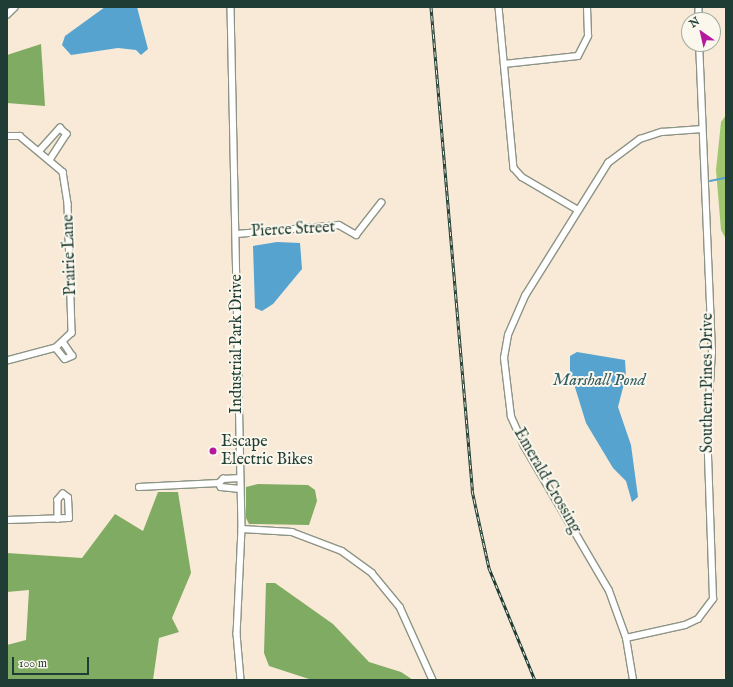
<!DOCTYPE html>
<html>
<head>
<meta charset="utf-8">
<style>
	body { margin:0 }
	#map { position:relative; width:733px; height:687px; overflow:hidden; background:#f8ead7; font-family:"IM FELL English",serif }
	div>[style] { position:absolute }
	.green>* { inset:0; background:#a1c670 }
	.forest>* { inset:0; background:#80ab62 }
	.water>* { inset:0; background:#57a3cf }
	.stream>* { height:1.5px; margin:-0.75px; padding:0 0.75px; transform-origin:0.75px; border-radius:0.75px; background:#57a3cf }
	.roads { filter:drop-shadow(1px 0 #8c9486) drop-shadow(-1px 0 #8c9486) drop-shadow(0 1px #8c9486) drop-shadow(0 -1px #8c9486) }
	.minor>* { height:5.5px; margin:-2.75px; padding:0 2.75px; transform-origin:2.75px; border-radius:2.75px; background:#fff }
	.rail>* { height:3px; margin-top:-1.5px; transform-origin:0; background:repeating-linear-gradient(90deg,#fbf7ec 0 4.5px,#1f3d34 0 9px); box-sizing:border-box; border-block:1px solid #1f3d34 }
	.dots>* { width:11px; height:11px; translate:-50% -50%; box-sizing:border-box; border:2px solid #fbf7ec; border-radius:50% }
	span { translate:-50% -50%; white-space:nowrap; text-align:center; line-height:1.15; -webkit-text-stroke:4px #fbf7ec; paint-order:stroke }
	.street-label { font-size:16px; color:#1f3d34 }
	.poi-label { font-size:16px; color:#1f3d34 }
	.left { translate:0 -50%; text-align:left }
	.water-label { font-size:17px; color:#305c62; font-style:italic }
	.frame { position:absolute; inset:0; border:8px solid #1f3d34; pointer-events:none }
	.north { position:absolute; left:681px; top:12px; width:40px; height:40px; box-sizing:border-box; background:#fbf7ec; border:1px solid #a3ada2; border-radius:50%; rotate:326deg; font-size:11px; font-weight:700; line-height:16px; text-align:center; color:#1f3d34 }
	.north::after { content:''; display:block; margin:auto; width:14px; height:18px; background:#b5179e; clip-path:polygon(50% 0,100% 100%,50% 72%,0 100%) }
	.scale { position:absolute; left:12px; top:657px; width:77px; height:18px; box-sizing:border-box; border:2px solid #1f3d34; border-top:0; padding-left:5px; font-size:12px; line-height:14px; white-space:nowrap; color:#1f3d34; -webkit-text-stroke:3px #fbf7ec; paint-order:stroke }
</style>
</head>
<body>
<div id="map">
	<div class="green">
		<div style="clip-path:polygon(726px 115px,726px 239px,721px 230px,716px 170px,721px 122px)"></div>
	</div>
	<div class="forest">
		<div style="clip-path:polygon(41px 44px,45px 106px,7px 103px,7px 55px)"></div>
		<div style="clip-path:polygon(258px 484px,308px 485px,315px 490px,317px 501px,309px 525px,249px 524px,246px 518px,246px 487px)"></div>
		<div style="clip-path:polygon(158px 492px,178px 492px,191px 573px,172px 618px,179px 632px,159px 638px,153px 680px,7px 680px,7px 645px,26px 640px,29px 590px,7px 592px,7px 553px,82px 558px,115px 514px,143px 531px)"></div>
		<div style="clip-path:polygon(266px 583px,275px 583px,333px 624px,369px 662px,401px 672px,413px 680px,312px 680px,269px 666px,264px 653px)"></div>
	</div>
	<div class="water">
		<div style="clip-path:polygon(105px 7px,137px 7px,148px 49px,141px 55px,136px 50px,118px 48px,71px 55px,62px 45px,65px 36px)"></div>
		<div style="clip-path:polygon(277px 242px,300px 243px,302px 269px,273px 304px,262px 311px,255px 308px,253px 246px)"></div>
		<div style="clip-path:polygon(577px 352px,625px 360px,626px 376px,618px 407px,631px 445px,638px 497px,632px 502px,626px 481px,613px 468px,586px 423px,570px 371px,570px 356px)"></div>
	</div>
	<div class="stream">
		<div style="left:710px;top:181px;width:16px;rotate:-11deg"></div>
	</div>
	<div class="roads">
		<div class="minor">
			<div style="left:231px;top:7px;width:522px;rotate:88.79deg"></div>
			<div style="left:242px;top:529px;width:105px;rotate:92.7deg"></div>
			<div style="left:237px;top:634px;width:46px;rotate:85deg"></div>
			<div style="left:499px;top:7px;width:162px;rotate:84.7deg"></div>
			<div style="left:514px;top:168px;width:12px;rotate:48deg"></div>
			<div style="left:522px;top:177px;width:65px;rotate:30.5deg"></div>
			<div style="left:699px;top:7px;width:13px;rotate:90deg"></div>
			<div style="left:7px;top:15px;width:11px;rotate:-45deg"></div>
			<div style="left:504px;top:64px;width:74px;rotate:-6.2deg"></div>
			<div style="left:578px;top:56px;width:22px;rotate:-63deg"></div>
			<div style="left:588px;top:36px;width:29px;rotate:-92deg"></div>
			<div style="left:7px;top:136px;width:13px"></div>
			<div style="left:20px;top:136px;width:56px;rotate:39.9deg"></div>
			<div style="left:63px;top:172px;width:32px;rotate:81deg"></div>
			<div style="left:68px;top:204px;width:129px;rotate:88.2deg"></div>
			<div style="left:72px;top:333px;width:22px;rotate:137deg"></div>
			<div style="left:56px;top:348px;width:51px;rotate:165.1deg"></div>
			<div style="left:40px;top:150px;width:30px;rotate:-48deg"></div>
			<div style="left:60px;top:128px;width:9px;rotate:41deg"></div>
			<div style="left:67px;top:134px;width:31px;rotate:123deg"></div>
			<div style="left:237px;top:234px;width:102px;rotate:-5deg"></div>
			<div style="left:339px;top:225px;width:20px;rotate:30deg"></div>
			<div style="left:356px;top:235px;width:41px;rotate:-52deg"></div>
			<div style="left:56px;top:348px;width:14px;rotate:51deg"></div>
			<div style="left:65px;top:359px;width:8px;rotate:-23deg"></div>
			<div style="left:72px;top:356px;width:14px;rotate:-124deg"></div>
			<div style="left:219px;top:483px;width:4px;rotate:63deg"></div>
			<div style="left:221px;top:487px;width:19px;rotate:6deg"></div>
			<div style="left:139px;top:487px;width:80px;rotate:-2.9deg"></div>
			<div style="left:219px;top:483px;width:6px;rotate:-45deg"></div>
			<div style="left:223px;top:479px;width:17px;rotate:-3deg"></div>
			<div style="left:7px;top:520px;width:62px;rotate:-1.8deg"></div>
			<div style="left:69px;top:518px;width:20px;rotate:-93deg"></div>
			<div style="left:68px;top:498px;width:6px;rotate:-141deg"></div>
			<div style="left:63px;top:494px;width:8px;rotate:130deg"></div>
			<div style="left:58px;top:500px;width:19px;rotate:90deg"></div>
			<div style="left:242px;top:529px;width:50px;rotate:3.4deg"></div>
			<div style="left:292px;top:532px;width:53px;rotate:20.8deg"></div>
			<div style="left:342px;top:551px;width:37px;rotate:36deg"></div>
			<div style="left:372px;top:573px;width:44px;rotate:50.5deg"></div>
			<div style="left:400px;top:607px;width:80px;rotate:65.7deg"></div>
			<div style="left:626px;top:638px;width:60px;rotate:-12.4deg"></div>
			<div style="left:685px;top:625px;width:14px;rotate:-25deg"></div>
			<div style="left:698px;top:619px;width:25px;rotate:-53deg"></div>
			<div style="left:713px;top:599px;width:168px;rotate:-92deg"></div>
			<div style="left:707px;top:431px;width:79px;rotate:-86.4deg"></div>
			<div style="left:712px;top:352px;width:308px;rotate:-92.4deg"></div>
			<div style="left:633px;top:680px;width:43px;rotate:-99.5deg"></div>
			<div style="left:626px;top:638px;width:50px;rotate:-109.9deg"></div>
			<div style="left:609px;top:591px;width:168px;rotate:-120.4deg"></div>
			<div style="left:524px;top:446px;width:32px;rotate:-114deg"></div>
			<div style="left:511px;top:417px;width:59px;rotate:-96.8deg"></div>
			<div style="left:504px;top:358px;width:23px;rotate:-80deg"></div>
			<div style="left:508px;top:335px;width:43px;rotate:-66.4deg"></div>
			<div style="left:525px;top:296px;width:157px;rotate:-58deg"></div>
			<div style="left:608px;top:163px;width:40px;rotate:-37deg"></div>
			<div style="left:640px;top:139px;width:23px;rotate:-18deg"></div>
			<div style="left:662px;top:132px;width:40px;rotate:-4.3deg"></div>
		</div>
	</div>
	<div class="rail">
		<div style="left:431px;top:7px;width:485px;rotate:85.1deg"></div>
		<div style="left:472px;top:490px;width:80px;rotate:77.7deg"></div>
		<div style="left:489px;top:568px;width:121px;rotate:67.7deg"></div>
	</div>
	<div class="dots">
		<div style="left:213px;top:451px;background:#b5179e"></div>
	</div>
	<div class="street-label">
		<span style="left:293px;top:230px;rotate:-3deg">Pierce Street</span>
		<span style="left:70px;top:255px;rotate:-92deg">Prairie Lane</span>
		<span style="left:237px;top:344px;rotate:-90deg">Industrial Park Drive</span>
		<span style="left:708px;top:383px;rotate:-90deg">Southern Pines Drive</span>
		<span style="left:547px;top:481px;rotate:60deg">Emerald Crossing</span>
	</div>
	<div class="poi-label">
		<span class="left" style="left:221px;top:451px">Escape<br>Electric Bikes</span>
	</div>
	<div class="water-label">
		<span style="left:599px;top:381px">Marshall Pond</span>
	</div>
	<div class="frame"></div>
	<div class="north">N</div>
	<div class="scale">100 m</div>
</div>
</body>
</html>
